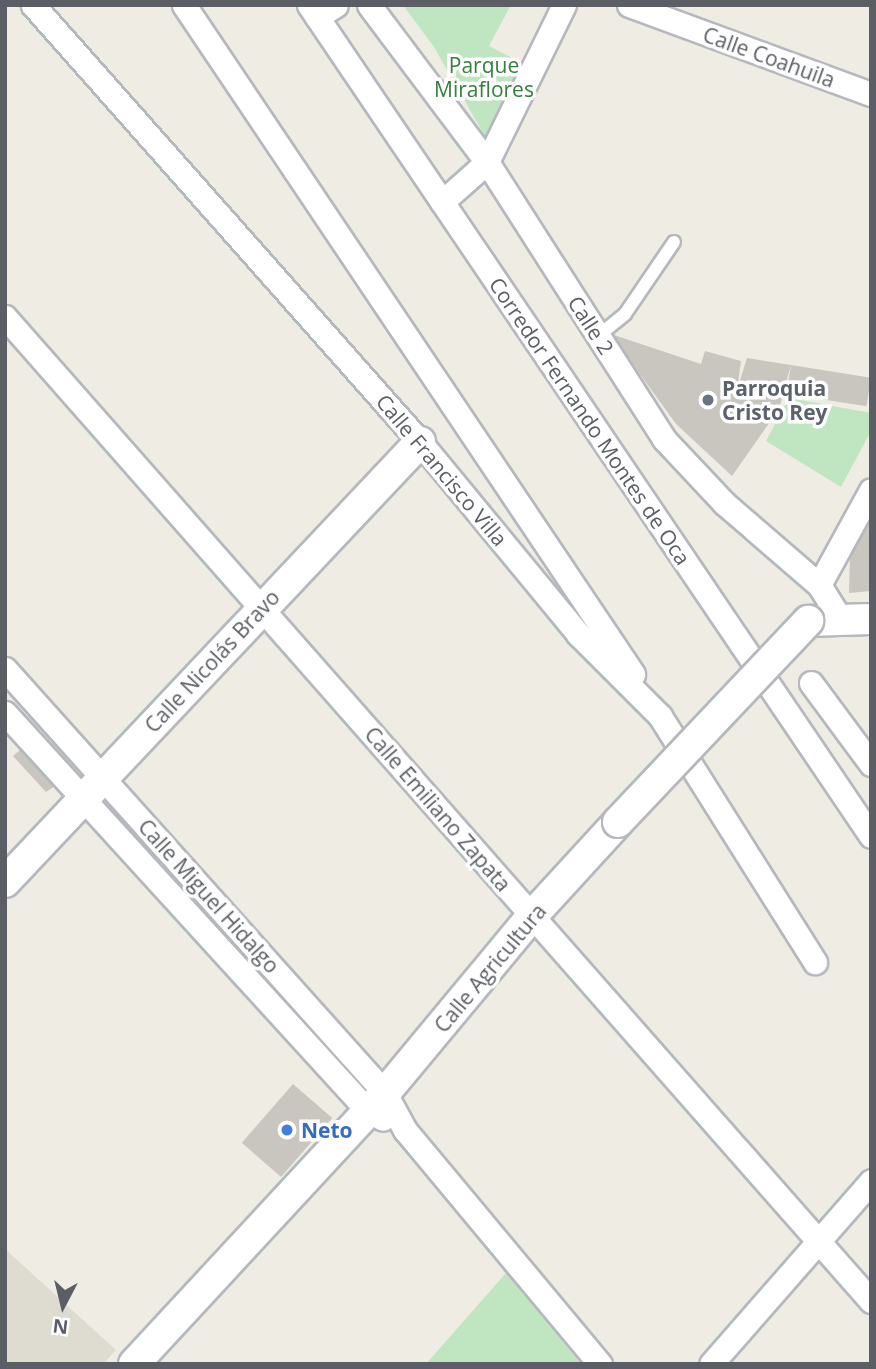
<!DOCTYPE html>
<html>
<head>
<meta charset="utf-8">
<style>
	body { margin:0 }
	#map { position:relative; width:876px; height:1369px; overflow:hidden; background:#eeece3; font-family:"Open Sans",sans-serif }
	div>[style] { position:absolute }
	.education>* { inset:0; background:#dedbd1 }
	.green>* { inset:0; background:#bfe6c0 }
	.building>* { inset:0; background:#c9c6c0; transform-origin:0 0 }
	.roads { filter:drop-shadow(2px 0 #b5b8bd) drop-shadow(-2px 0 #b5b8bd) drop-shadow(0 2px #b5b8bd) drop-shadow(0 -2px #b5b8bd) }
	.service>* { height:12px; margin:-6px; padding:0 6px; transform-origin:6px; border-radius:6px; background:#fff }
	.minor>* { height:23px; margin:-11.5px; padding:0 11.5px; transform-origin:11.5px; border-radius:11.5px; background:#fff }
	.tertiary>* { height:30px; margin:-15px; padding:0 15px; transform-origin:15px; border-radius:15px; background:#fff }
	.bridges { filter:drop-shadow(2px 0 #b5b8bd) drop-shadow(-2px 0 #b5b8bd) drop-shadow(0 2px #b5b8bd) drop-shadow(0 -2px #b5b8bd) }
	.tertiary-bridge>* { height:30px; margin:-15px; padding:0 15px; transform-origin:15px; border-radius:15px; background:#fff }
	.dots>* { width:19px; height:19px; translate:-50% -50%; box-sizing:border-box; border:4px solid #fff; border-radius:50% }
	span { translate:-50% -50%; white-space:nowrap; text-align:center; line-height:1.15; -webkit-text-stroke:7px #fff; paint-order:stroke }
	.street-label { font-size:21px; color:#5b5e64 }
	.park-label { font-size:21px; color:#33823b }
	.worship-label { font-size:21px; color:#5b616d; font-weight:700 }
	.left { translate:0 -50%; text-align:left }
	.shop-label { font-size:21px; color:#366cbe; font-weight:700 }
	.frame { position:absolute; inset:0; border:7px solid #5b5e64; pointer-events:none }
	.north { position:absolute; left:28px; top:1271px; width:70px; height:70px; -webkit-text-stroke:5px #fff; paint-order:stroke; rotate:187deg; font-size:19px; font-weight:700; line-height:28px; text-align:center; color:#5b5e64 }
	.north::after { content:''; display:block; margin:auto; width:24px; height:32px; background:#5b5e64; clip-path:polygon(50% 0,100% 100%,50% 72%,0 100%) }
</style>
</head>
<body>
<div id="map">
	<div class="education">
		<div style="clip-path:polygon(5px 1249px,116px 1350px,103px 1364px,5px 1364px)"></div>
	</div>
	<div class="green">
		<div style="clip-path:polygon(403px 5px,511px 5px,489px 46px,523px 64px,487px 140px,434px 47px)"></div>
		<div style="clip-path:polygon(789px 398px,871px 413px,871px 431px,841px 487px,766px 441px)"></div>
		<div style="clip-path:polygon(506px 1273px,581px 1364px,426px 1364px)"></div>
	</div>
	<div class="building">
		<div style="clip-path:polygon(611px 334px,701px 364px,705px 351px,741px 361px,737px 390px,747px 358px,791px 365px,779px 409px,732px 476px,676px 424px)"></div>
		<div style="left:791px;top:365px;width:81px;height:29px;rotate:9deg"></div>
		<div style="clip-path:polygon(871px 518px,871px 591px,849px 593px,850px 555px)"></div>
		<div style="clip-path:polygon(26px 745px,58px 784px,46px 792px,13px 756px)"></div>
		<div style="left:293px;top:1084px;width:52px;height:78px;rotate:41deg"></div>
	</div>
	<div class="roads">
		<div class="service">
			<div style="left:598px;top:336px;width:35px;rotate:-39deg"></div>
			<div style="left:625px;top:314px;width:87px;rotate:-55.8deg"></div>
		</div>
		<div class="minor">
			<div style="left:33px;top:5px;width:584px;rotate:48.47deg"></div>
			<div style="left:420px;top:442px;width:249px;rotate:50.5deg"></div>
			<div style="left:578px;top:634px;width:116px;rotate:45deg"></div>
			<div style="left:660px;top:716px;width:291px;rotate:57.8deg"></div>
			<div style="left:184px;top:5px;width:806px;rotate:56.13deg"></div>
			<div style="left:309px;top:5px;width:1003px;rotate:55.93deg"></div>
			<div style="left:369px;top:5px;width:196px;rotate:53.1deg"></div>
			<div style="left:487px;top:162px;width:329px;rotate:57.4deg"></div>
			<div style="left:664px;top:439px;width:88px;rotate:46.8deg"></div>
			<div style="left:724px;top:503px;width:125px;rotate:40.8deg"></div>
			<div style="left:819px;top:585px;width:41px;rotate:57.8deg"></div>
			<div style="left:629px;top:5px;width:258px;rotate:20.2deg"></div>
			<div style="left:317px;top:17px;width:22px;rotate:-32deg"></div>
			<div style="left:442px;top:202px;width:60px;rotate:-41.6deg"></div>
			<div style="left:487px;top:162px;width:175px;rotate:-63.9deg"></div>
			<div style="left:5px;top:317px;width:1311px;rotate:48.65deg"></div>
			<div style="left:819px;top:585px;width:108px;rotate:-61.3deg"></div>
			<div style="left:5px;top:669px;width:569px;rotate:48.13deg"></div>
			<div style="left:385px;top:1093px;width:42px;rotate:61.6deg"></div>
			<div style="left:405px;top:1130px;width:305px;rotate:50.2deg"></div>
			<div style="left:811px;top:683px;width:101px;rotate:53.5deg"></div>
			<div style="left:5px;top:713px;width:537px;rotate:47.64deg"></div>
			<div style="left:367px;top:1110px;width:18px;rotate:29deg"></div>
			<div style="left:711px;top:1364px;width:243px;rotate:-48.8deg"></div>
		</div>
		<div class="tertiary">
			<div style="left:808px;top:621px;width:63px;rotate:-1.8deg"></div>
			<div style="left:5px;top:882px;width:605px;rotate:-46.67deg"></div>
			<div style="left:134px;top:1364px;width:369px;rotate:-47.2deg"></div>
			<div style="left:385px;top:1093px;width:230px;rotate:-50.3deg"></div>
			<div style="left:532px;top:916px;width:127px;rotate:-47.5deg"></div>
		</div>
	</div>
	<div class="bridges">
		<div class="tertiary-bridge">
			<div style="left:618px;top:822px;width:277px;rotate:-46.6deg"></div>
		</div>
	</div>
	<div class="dots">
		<div style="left:708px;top:400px;background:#6b7280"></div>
		<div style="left:287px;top:1130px;background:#3f7fe0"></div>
	</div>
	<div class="street-label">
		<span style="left:769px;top:57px;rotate:20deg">Calle Coahuila</span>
		<span style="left:591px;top:325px;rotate:57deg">Calle 2</span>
		<span style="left:590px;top:421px;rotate:56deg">Corredor Fernando Montes de Oca</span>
		<span style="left:442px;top:470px;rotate:50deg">Calle Francisco Villa</span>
		<span style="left:212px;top:661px;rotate:-47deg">Calle Nicolás Bravo</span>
		<span style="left:438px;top:809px;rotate:49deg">Calle Emiliano Zapata</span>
		<span style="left:209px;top:896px;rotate:48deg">Calle Miguel Hidalgo</span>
		<span style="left:490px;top:968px;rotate:-50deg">Calle Agricultura</span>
	</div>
	<div class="park-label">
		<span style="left:484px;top:77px">Parque<br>Miraflores</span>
	</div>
	<div class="worship-label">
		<span class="left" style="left:722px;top:400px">Parroquia<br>Cristo Rey</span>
	</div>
	<div class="shop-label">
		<span class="left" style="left:301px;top:1130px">Neto</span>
	</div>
	<div class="frame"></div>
	<div class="north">N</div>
</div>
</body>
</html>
